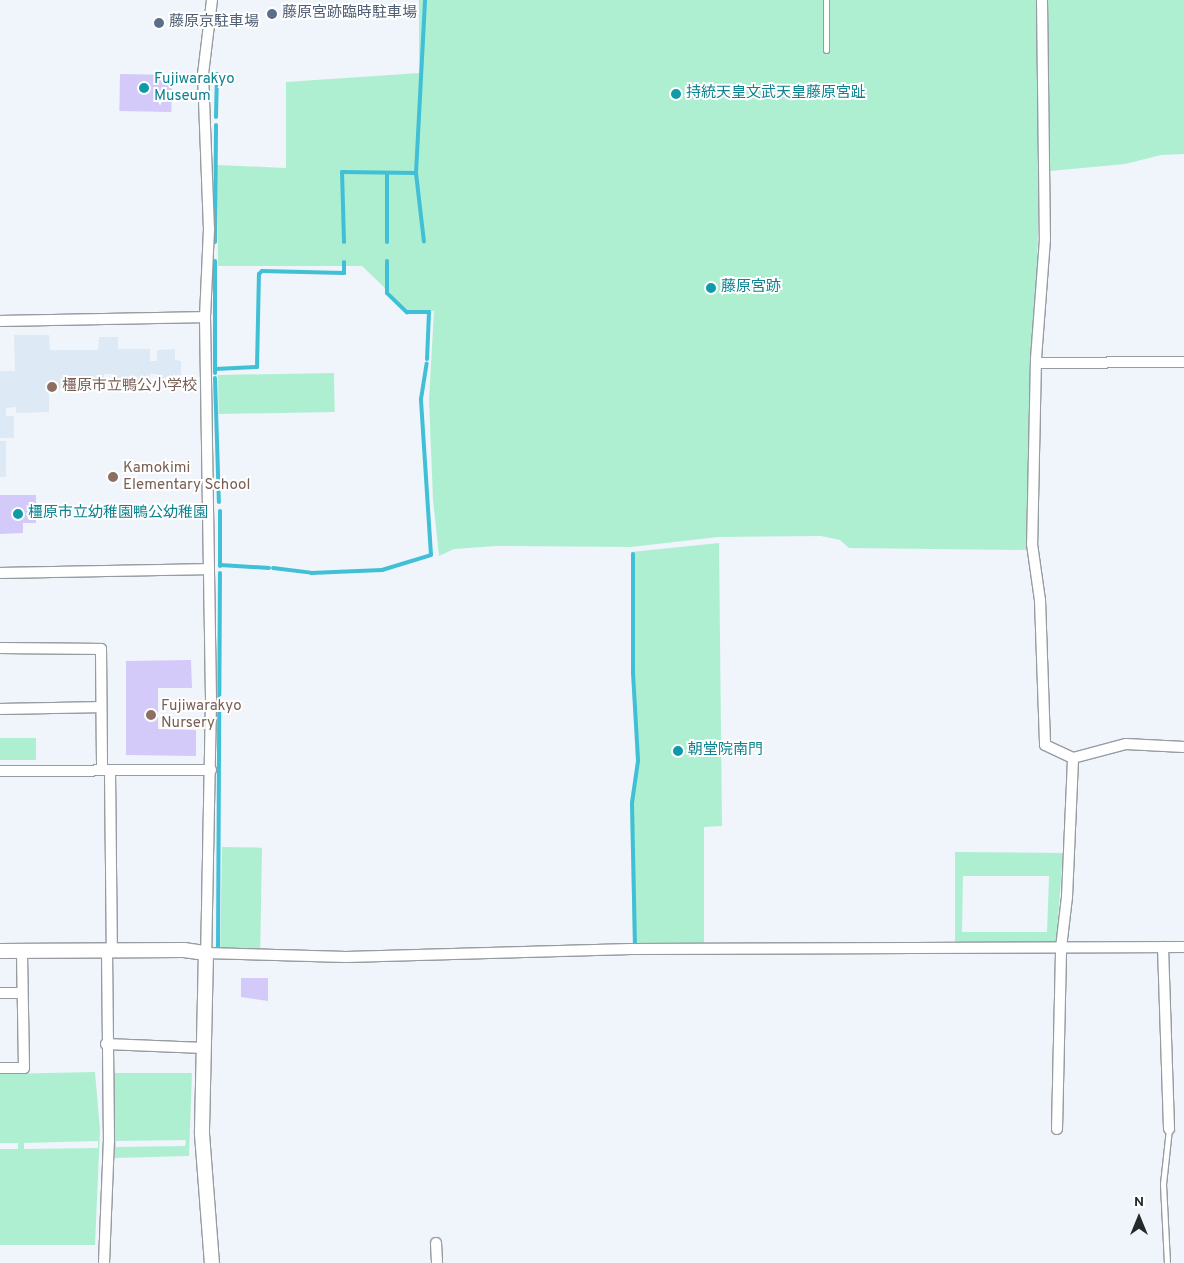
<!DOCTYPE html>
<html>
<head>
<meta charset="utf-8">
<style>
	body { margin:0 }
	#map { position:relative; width:1184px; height:1263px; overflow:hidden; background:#eff5fb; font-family:Overpass,"Noto Sans JP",sans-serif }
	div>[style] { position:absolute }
	.built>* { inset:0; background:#dde9f4; transform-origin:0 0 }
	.green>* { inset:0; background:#afefd1; transform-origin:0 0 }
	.stream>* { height:4px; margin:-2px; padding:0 2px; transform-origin:2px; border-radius:2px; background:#41bfd6 }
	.building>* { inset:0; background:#d3cafa; transform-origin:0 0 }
	.roads { filter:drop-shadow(1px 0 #969ca1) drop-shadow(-1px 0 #969ca1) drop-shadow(0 1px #969ca1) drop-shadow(0 -1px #969ca1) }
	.service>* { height:5px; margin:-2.5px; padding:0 2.5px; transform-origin:2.5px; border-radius:2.5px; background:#fff }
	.minor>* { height:10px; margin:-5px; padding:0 5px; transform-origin:5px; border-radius:5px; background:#fff }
	.tertiary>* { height:14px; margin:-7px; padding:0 7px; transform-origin:7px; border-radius:7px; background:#fff }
	.dots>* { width:14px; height:14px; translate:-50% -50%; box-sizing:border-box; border:2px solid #fff; border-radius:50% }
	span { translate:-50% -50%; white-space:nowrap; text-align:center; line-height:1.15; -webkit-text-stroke:4px #fff; paint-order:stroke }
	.service-label { font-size:15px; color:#4e5e75 }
	.left { translate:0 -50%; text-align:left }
	.culture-label { font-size:15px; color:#0d838f }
	.education-label { font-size:15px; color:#785e54 }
	.north { position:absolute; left:1114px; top:1193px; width:50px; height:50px; -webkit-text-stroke:4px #fff; paint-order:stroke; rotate:0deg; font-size:14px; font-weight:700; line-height:20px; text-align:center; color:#26292b }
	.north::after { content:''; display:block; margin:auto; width:18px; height:22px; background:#26292b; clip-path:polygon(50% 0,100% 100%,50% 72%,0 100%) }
</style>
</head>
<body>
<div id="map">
	<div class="built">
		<div style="clip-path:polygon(14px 335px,49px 335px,50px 350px,98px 350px,99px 337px,118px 337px,118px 349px,150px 349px,150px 361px,157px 361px,157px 350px,175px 349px,175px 360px,181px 361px,181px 375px,176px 375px,176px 386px,158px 387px,158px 374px,150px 374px,149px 388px,115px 388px,114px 374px,104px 374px,104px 388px,49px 389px,49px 412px,16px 413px,16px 407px,6px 408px,6px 416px,14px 416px,14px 438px,0 438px,0 371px,15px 371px)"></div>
		<div style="left:0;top:441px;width:6px;height:36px"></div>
	</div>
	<div class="green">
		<div style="clip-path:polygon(419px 0,1184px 0,1184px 154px,1161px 155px,1125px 164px,1040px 172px,1028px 550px,849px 548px,840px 540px,821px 536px,718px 537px,631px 547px,496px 546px,454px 549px,439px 556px,433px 500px,429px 399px,434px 311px,410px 312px,362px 266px,218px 266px,217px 165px,286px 168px,286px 82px,419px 73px)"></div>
		<div style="left:334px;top:373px;width:39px;height:116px;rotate:89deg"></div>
		<div style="clip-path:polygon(719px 543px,722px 826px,704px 827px,704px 946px,633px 946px,630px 801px,636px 765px,631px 552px)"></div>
		<div style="left:0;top:738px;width:36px;height:22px"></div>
		<div style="left:222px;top:847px;width:40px;height:104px;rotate:1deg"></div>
		<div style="clip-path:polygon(evenodd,955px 852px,1063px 853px,1056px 944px,955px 944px,955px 852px,963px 876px,1049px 876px,1047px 932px,962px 932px,963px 876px)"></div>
		<div style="clip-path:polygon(evenodd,95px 1072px,100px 1130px,95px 1245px,0 1245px,0 1149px,18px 1149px,18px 1143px,0 1143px,0 1074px,95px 1072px,98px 1141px,98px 1148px,24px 1149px,24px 1143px,98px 1141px)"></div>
		<div style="clip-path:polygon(evenodd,112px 1073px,192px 1073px,189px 1156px,115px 1158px,112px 1073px,186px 1140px,185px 1146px,116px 1147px,116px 1141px,186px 1140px)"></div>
	</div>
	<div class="stream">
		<div style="left:216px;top:117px;width:43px;rotate:-88.7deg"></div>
		<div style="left:387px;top:173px;width:69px;rotate:90deg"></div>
		<div style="left:416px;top:173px;width:69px;rotate:83.4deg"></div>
		<div style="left:215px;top:242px;width:117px;rotate:-89.5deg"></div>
		<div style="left:344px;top:242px;width:70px;rotate:-91.6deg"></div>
		<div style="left:342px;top:172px;width:74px;rotate:0.8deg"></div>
		<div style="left:416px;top:173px;width:173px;rotate:-87deg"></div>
		<div style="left:387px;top:261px;width:32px;rotate:90deg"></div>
		<div style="left:387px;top:293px;width:28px;rotate:44deg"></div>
		<div style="left:407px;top:312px;width:22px"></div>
		<div style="left:429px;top:312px;width:47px;rotate:92.4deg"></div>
		<div style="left:215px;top:369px;width:42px;rotate:-2.7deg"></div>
		<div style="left:257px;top:367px;width:93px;rotate:-88.8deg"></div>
		<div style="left:259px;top:274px;width:4px;rotate:-45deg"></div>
		<div style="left:262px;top:271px;width:82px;rotate:1.4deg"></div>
		<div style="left:344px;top:273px;width:11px;rotate:-90deg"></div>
		<div style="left:215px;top:373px;width:112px;rotate:-90deg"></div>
		<div style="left:215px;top:378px;width:124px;rotate:88.2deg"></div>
		<div style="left:220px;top:511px;width:55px;rotate:90deg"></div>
		<div style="left:633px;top:554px;width:119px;rotate:90deg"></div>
		<div style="left:633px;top:673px;width:88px;rotate:86.7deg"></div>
		<div style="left:638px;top:761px;width:42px;rotate:98.1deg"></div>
		<div style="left:632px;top:803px;width:142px;rotate:88.8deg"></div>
		<div style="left:220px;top:565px;width:49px;rotate:3.5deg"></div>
		<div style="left:273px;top:568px;width:38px;rotate:7deg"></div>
		<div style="left:311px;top:573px;width:71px;rotate:-2.4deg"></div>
		<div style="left:382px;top:570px;width:51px;rotate:-17deg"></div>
		<div style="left:431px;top:555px;width:156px;rotate:-93.7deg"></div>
		<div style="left:421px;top:399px;width:36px;rotate:-81deg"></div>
		<div style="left:218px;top:947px;width:374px;rotate:-89.7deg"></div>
	</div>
	<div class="building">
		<div style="left:120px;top:74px;width:52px;height:37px;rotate:1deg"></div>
		<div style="clip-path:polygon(0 495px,36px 495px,36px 523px,23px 523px,23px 533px,0 534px)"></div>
		<div style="clip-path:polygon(191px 660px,192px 688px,158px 688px,158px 729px,196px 730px,196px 756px,126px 755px,126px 661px)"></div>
		<div style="clip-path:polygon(241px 978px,268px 978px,268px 1001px,241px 997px)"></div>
	</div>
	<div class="roads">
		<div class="service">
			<div style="left:826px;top:50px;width:50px;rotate:-90deg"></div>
			<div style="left:1167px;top:1263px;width:79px;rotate:-92.9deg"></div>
			<div style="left:1163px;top:1184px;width:55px;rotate:-83.8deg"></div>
		</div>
		<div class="minor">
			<div style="left:212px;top:0;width:75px;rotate:96.9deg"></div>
			<div style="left:203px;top:74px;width:155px;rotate:87.8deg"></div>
			<div style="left:209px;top:229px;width:88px;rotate:92.6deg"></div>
			<div style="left:205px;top:317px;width:384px;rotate:89.1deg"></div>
			<div style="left:211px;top:701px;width:252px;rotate:91.1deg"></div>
			<div style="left:206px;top:953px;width:140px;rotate:1.6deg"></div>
			<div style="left:346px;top:957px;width:285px;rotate:-1.6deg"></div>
			<div style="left:631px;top:949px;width:553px;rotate:-0.21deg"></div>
			<div style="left:1042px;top:0;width:239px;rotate:89.3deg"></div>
			<div style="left:1045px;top:239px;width:120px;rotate:94.3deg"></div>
			<div style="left:1036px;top:359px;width:185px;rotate:91.2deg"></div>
			<div style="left:1032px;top:544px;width:57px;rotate:81.9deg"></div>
			<div style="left:1040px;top:600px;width:145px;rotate:88deg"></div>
			<div style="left:1045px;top:745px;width:31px;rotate:25deg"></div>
			<div style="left:1073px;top:758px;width:55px;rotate:-14.8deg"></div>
			<div style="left:1126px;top:744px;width:58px;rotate:3deg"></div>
			<div style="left:0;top:321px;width:205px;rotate:-1.1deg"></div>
			<div style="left:1036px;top:363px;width:148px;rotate:-0.4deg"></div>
			<div style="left:0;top:573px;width:209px;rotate:-1.1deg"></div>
			<div style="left:0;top:648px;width:101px;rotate:0.6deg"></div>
			<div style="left:101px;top:649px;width:121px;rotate:89.5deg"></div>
			<div style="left:0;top:709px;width:101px;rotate:-1.1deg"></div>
			<div style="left:0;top:771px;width:211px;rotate:-0.3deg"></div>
			<div style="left:110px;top:771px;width:179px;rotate:89.4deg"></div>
			<div style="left:1163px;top:947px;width:182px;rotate:88.1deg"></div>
			<div style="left:0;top:993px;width:22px"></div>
			<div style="left:106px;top:1044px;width:98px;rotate:2.3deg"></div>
			<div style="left:0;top:1068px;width:24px"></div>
			<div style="left:24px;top:1068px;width:118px;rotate:-91deg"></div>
			<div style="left:1057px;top:1129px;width:181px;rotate:-88.7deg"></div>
			<div style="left:1061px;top:948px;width:51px;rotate:-83.3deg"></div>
			<div style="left:1067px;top:897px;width:139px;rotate:-87.5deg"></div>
			<div style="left:436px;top:1243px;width:20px;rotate:87deg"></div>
			<div style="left:104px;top:1263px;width:122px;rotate:-87.7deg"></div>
			<div style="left:109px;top:1141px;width:191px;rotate:-90.6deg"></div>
		</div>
		<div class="tertiary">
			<div style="left:0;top:951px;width:184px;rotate:-0.3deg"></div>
			<div style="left:184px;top:950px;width:22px;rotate:8deg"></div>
			<div style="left:206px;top:953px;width:181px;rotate:91.3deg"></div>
			<div style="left:202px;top:1134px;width:129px;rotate:85.6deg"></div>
		</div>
	</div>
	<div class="dots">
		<div style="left:272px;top:14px;background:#5c6f8a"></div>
		<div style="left:159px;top:23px;background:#5c6f8a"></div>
		<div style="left:144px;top:88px;background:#0f9aa8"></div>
		<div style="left:676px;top:94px;background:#0f9aa8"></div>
		<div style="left:711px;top:288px;background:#0f9aa8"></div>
		<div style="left:52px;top:387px;background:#8d6e63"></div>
		<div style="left:113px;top:477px;background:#8d6e63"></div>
		<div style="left:18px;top:514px;background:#0f9aa8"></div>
		<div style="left:151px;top:715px;background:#8d6e63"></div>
		<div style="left:678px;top:751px;background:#0f9aa8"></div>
	</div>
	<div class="service-label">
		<span class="left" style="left:282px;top:14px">藤原宮跡臨時駐車場</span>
		<span class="left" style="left:169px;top:23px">藤原京駐車場</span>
	</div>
	<div class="culture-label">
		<span class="left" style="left:154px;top:88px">Fujiwarakyo<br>Museum</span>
		<span class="left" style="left:686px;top:94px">持統天皇文武天皇藤原宮趾</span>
		<span class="left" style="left:721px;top:288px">藤原宮跡</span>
		<span class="left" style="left:28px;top:514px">橿原市立幼稚園鴨公幼稚園</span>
		<span class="left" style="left:688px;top:751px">朝堂院南門</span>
	</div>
	<div class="education-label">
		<span class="left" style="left:62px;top:387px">橿原市立鴨公小学校</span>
		<span class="left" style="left:123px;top:477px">Kamokimi<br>Elementary School</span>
		<span class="left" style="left:161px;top:715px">Fujiwarakyo<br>Nursery</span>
	</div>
	<div class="north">N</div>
</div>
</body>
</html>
